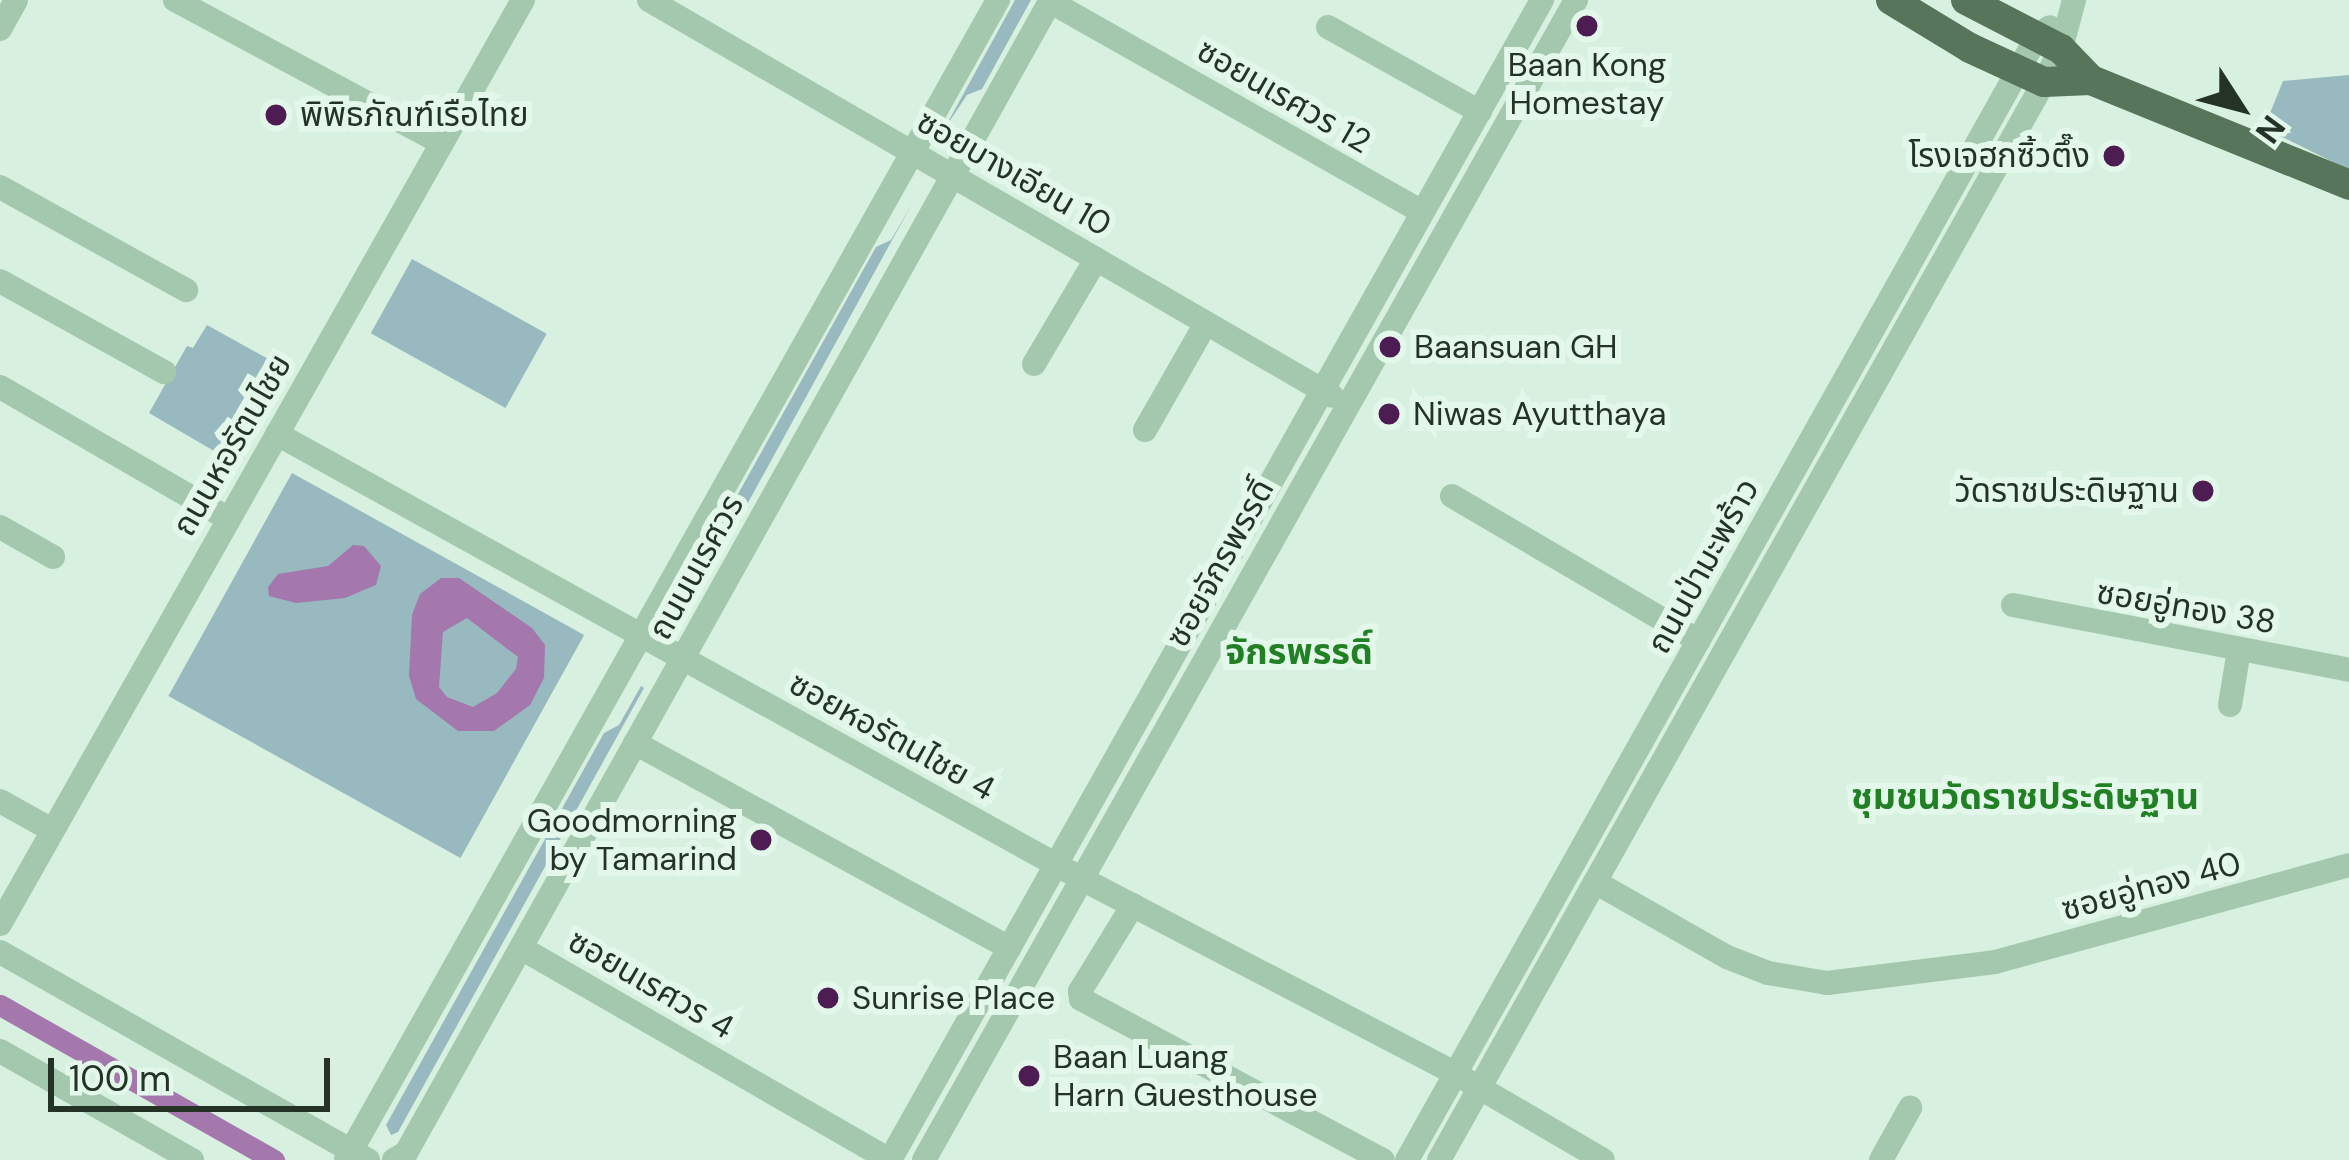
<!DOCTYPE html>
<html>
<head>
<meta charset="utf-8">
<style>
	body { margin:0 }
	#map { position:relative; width:2349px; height:1160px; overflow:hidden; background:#d7f0df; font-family:"DM Sans","Noto Sans Thai",sans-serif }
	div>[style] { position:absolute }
	.green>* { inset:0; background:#98b9bf; transform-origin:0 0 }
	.water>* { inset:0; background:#a477ad }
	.canal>* { height:21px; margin:-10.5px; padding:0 10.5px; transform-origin:10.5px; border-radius:10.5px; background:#a477ad }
	.minor>* { height:24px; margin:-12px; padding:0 12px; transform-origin:12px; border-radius:12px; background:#a3c8ad }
	.major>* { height:30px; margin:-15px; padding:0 15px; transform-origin:15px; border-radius:15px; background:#56755a }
	.dots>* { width:33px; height:33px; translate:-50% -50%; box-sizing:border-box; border:6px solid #e3f8ea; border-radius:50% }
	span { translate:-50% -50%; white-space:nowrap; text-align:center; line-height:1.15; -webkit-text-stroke:12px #e3f8ea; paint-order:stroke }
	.poi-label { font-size:33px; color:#253327 }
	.left { translate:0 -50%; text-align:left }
	.right { translate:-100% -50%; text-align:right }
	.street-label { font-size:33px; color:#253327 }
	.neighbourhood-label { font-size:36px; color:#208023; font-weight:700 }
	.north { position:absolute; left:2181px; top:48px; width:120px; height:120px; -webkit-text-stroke:9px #e3f8ea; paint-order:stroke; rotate:126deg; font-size:33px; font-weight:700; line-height:48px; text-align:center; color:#253327 }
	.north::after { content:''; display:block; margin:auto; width:42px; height:54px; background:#253327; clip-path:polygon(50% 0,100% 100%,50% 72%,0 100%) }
	.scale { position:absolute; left:48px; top:1058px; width:282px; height:54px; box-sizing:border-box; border:6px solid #253327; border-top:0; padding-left:15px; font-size:36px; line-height:42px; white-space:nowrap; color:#253327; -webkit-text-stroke:9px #e3f8ea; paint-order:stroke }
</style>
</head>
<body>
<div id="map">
	<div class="green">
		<div style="clip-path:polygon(1015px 0,1031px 0,982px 89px,967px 95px,943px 131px)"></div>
		<div style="clip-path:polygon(2349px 75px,2349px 170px,2264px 128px,2283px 81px)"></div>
		<div style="clip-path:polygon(913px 202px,716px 561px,700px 569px,676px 605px,876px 247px,891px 240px)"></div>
		<div style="left:412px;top:259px;width:154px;height:85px;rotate:29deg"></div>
		<div style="clip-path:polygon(207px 325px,279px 365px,226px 458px,149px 413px,187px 346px,193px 348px)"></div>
		<div style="left:292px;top:473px;width:334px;height:255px;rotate:29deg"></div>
		<div style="clip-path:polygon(641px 686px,644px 688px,398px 1132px,391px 1135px,386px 1125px,604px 733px,619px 725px)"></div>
	</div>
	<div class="water">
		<div style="clip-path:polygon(353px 545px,364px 546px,381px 566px,376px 585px,345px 598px,296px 603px,269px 596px,268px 587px,278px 574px,328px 566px)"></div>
		<div style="clip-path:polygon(evenodd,441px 578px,459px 578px,532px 628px,545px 645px,544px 678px,530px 705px,494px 731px,458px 731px,416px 699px,409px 676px,412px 615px,420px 594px,441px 578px,467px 618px,518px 657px,516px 669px,497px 693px,473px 707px,447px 697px,439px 687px,443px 632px,467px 618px)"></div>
	</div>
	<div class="canal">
		<div style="left:0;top:1005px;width:315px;rotate:29.5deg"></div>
	</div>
	<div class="minor">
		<div style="left:175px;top:0;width:303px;rotate:28.2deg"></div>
		<div style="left:649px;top:0;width:789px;rotate:30.1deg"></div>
		<div style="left:1051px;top:2px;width:426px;rotate:29.5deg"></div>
		<div style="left:1328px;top:27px;width:174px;rotate:29.2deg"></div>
		<div style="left:0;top:29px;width:33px;rotate:-61deg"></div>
		<div style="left:0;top:187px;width:213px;rotate:29deg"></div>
		<div style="left:0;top:281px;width:188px;rotate:29deg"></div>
		<div style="left:1034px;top:364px;width:122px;rotate:-59.4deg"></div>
		<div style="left:0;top:387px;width:264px;rotate:30deg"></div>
		<div style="left:1145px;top:430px;width:123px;rotate:-60.3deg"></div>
		<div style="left:277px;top:434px;width:920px;rotate:28.93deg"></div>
		<div style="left:1082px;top:879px;width:422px;rotate:27.5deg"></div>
		<div style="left:1456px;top:1074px;width:170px;rotate:30.3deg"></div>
		<div style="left:1452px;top:496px;width:286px;rotate:30.4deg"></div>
		<div style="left:0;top:527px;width:61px;rotate:29.5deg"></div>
		<div style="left:2013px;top:605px;width:342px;rotate:10.9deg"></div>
		<div style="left:2230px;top:705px;width:56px;rotate:-80.7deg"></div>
		<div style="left:635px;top:743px;width:427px;rotate:28.7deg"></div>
		<div style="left:0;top:801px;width:60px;rotate:29.1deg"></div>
		<div style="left:1595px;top:882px;width:152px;rotate:29.6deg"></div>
		<div style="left:1727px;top:957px;width:44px;rotate:21.3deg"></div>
		<div style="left:1768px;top:973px;width:60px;rotate:9.6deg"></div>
		<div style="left:1827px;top:983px;width:169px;rotate:-7.1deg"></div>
		<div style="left:1995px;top:962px;width:367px;rotate:-15.3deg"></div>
		<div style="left:1133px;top:905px;width:101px;rotate:121.6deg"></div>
		<div style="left:1080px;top:991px;width:8px;rotate:83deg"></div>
		<div style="left:1081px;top:999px;width:342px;rotate:28.1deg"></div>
		<div style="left:0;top:924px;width:1062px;rotate:-60.49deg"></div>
		<div style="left:521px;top:948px;width:425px;rotate:29.9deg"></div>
		<div style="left:0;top:952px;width:423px;rotate:29.5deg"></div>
		<div style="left:0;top:1051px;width:221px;rotate:29.6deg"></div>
		<div style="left:346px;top:1160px;width:1331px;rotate:-60.66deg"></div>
		<div style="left:394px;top:1160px;width:14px;rotate:-30deg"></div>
		<div style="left:406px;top:1153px;width:1321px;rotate:-60.78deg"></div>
		<div style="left:890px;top:1160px;width:1331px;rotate:-60.66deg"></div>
		<div style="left:924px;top:1160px;width:1331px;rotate:-60.66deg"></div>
		<div style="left:1407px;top:1160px;width:1288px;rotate:-60.71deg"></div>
		<div style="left:2037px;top:37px;width:16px;rotate:-38deg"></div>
		<div style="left:1439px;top:1160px;width:1236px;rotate:-60.7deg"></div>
		<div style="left:2044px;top:82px;width:37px;rotate:-63deg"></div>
		<div style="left:2061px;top:49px;width:51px;rotate:-75.1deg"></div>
		<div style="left:1881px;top:1160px;width:60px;rotate:-60.9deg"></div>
	</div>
	<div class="major">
		<div style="left:1891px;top:0;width:92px;rotate:31.3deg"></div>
		<div style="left:1970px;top:48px;width:81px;rotate:24.7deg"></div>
		<div style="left:2044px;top:82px;width:47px;rotate:-2.4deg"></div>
		<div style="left:2091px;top:80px;width:279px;rotate:22.1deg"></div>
		<div style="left:1966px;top:0;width:107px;rotate:27.3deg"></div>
		<div style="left:2061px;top:49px;width:43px;rotate:45.9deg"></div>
	</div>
	<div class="dots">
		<div style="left:1587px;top:26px;background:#4c1c53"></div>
		<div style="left:276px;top:115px;background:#4c1c53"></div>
		<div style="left:2114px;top:156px;background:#4c1c53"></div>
		<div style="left:1390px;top:347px;background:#4c1c53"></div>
		<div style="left:1389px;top:414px;background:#4c1c53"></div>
		<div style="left:2203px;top:491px;background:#4c1c53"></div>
		<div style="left:761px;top:840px;background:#4c1c53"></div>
		<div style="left:828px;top:998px;background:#4c1c53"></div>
		<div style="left:1029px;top:1076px;background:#4c1c53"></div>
	</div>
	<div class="poi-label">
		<span style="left:1587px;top:84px">Baan Kong<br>Homestay</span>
		<span class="left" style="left:300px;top:115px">พิพิธภัณฑ์เรือไทย</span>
		<span class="right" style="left:2090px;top:156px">โรงเจฮกซิ้วตึ๊ง</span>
		<span class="left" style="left:1414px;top:347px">Baansuan GH</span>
		<span class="left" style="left:1413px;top:414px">Niwas Ayutthaya</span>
		<span class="right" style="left:2179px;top:491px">วัดราชประดิษฐาน</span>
		<span class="right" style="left:737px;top:840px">Goodmorning<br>by Tamarind</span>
		<span class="left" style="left:852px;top:998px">Sunrise Place</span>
		<span class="left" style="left:1053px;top:1076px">Baan Luang<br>Harn Guesthouse</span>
	</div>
	<div class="street-label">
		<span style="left:1284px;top:96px;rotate:30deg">ซอยนเรศวร 12</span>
		<span style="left:1014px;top:173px;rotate:30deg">ซอยบางเอียน 10</span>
		<span style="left:232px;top:445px;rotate:-60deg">ถนนหอรัตนไชย</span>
		<span style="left:1220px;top:563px;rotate:-61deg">ซอยจักรพรรดิ์</span>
		<span style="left:1703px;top:566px;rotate:-61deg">ถนนป่ามะพร้าว</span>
		<span style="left:696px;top:567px;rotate:-61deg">ถนนนเรศวร</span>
		<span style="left:2186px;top:607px;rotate:10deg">ซอยอู่ทอง 38</span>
		<span style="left:892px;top:736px;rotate:29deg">ซอยหอรัตนไชย 4</span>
		<span style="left:2151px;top:886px;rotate:-15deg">ซอยอู่ทอง 40</span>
		<span style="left:651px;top:984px;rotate:30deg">ซอยนเรศวร 4</span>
	</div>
	<div class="neighbourhood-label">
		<span style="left:1299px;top:652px">จักรพรรดิ์</span>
		<span style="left:2025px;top:797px">ชุมชนวัดราชประดิษฐาน</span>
	</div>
	<div class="north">N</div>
	<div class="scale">100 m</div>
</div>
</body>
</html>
